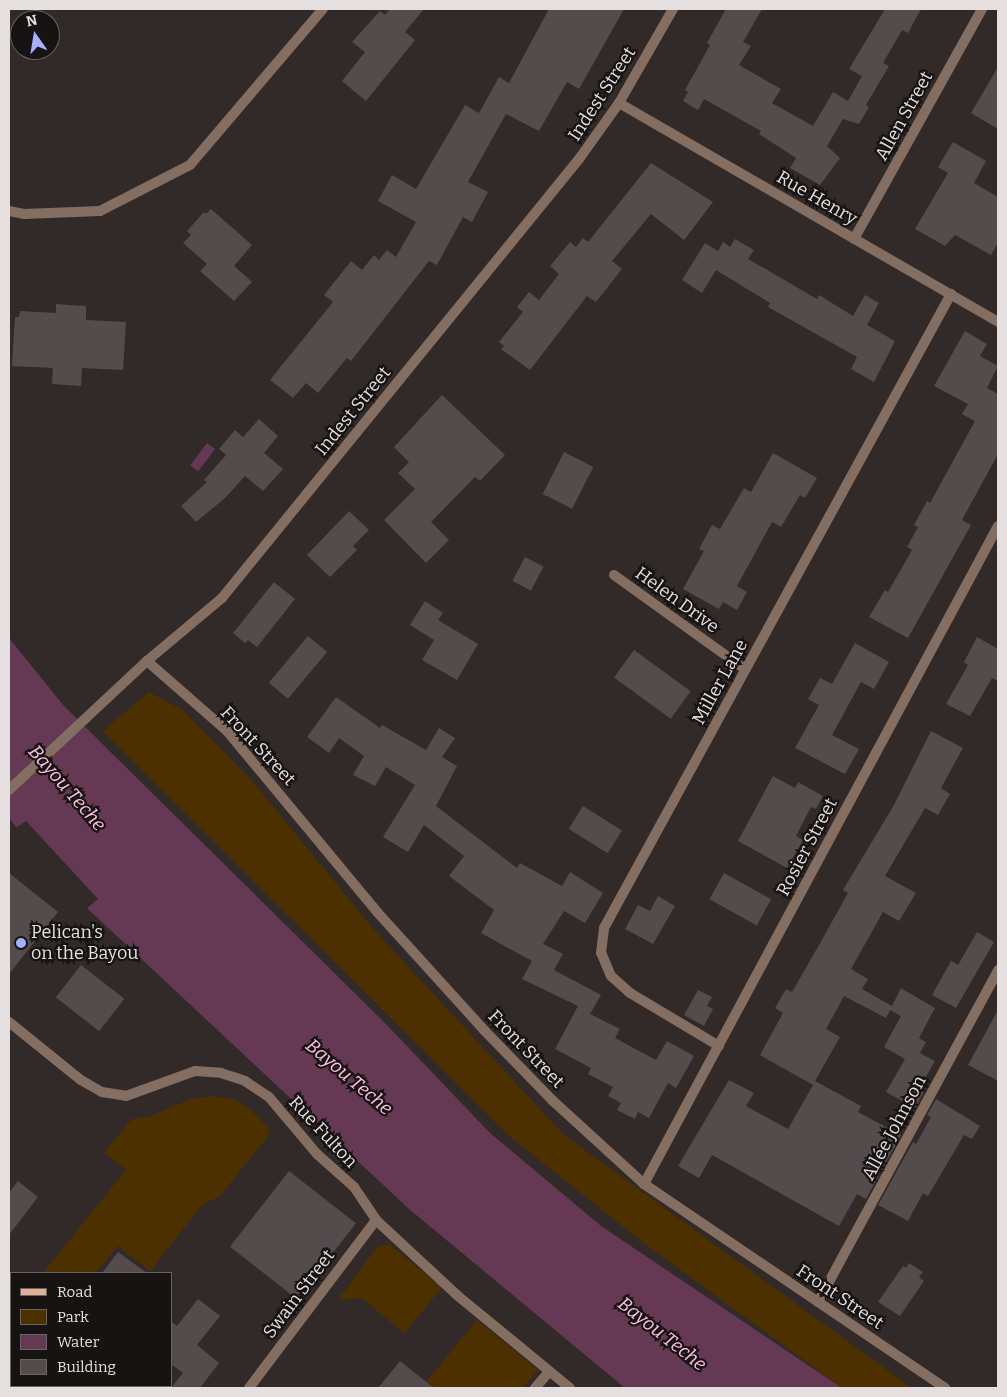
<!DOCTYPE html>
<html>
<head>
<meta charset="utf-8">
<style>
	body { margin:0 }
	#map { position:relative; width:1007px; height:1397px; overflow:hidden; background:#312a28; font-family:Bitter,serif }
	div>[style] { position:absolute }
	.green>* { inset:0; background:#4c3000 }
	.water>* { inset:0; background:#653853; transform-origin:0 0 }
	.pier>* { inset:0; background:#312a28 }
	.building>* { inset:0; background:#544b4d; transform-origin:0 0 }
	.minor>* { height:10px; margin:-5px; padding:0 5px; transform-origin:5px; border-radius:5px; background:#846e62 }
	.tertiary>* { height:10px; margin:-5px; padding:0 5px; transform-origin:5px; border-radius:5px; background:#846e62 }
	.primary>* { height:12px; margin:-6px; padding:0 6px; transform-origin:6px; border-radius:6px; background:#ddb097 }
	.dots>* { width:14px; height:14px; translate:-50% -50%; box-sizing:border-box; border:2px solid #171313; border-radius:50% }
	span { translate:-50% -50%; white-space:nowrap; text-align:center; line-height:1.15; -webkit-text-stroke:4.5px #171313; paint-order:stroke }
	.street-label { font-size:18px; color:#e5e0df }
	.poi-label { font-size:18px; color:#e5e0df }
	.left { translate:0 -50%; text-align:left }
	.water-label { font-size:19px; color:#fec0e3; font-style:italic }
	.frame { position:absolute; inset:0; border:10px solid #e5e0df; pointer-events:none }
	.legend { position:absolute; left:10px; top:1272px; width:162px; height:115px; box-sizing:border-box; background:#171313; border:1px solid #696565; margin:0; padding:6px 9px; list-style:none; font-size:15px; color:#e5e0df }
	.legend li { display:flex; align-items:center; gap:10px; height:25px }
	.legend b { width:25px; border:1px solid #696565 }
	.north { position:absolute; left:10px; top:10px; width:50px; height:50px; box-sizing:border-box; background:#171313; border:1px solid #696565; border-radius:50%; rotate:347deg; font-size:14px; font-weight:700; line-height:20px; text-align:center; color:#e5e0df }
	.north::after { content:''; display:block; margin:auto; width:18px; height:22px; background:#a6b1fc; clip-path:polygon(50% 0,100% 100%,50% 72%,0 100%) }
</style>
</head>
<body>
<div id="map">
	<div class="green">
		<div style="clip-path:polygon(149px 692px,184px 711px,254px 783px,376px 932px,564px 1135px,912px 1388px,842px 1388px,649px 1247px,508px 1135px,103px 731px)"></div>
		<div style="clip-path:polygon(212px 1096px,233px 1099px,251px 1110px,269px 1128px,268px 1136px,220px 1196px,202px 1205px,150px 1271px,118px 1246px,95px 1273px,43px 1273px,126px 1170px,104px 1152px,132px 1119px,148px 1117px,191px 1099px)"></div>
		<div style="clip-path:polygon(389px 1244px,442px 1288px,404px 1333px,362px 1298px,338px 1300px,377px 1247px)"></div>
		<div style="clip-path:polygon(477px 1320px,538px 1370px,523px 1388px,421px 1388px)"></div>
	</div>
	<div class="water">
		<div style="left:207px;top:443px;width:10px;height:28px;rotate:37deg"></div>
		<div style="clip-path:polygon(9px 638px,64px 706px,384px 1022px,490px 1133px,601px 1226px,842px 1388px,625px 1388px,409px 1209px,59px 882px,9px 818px)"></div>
	</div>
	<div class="pier">
		<div style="clip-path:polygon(26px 821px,98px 899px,85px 910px,46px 870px,14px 829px)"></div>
	</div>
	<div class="building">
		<div style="clip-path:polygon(390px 9px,424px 9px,405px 32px,415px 40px,366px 101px,342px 81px,365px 52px,352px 42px,380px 11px,385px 15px)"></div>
		<div style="clip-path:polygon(549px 9px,624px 9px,579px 89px,567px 82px,539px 131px,506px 114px,468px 182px,488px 192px,472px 222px,463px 217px,437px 265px,429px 261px,351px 361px,347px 358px,318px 393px,306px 383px,293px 398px,270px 380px,333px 302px,324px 295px,351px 261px,362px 270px,374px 255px,379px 260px,387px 250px,396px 257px,416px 222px,378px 201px,392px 175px,416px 189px,465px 105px,479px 113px,499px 77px,509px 83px)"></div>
		<div style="clip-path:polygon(726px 9px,762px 9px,743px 42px,751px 46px,739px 65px,781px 89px,772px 103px,813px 126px,833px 92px,848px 101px,862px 76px,849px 69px,885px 9px,921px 9px,908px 33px,902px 30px,883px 63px,889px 66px,866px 105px,869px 107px,859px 124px,843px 119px,827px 146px,840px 158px,820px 185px,790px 168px,796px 158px,759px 134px,761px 131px,704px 99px,698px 110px,683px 101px,688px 92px,685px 90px,710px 45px,707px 43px)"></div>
		<div style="clip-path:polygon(998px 67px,998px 129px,971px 113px)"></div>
		<div style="clip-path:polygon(953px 142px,986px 161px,974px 183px,998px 197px,998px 243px,991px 255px,955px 235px,945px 246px,915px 229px,948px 173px,938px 167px)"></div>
		<div style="clip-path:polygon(651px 163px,713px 202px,684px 240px,651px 214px,612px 261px,622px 269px,596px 302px,587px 296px,530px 370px,501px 349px,504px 346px,499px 342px,523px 312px,517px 307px,529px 292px,539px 300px,559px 274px,550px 266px,570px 242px,576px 247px,583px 238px,588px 242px)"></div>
		<div style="clip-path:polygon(211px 209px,252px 245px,234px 266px,252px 282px,234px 301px,200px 271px,207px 264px,183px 243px,191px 235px,187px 231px,204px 212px,206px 214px)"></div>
		<div style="clip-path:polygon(735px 239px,754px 250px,748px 259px,817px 299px,819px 295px,853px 316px,865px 295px,879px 303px,867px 325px,895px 341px,874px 382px,851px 369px,857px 357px,768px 307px,770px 303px,716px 270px,702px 293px,682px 280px,705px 243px,718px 251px,723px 242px,730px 247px)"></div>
		<div style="clip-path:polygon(56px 304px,86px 306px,86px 320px,126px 322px,123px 370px,82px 368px,81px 386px,52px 384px,53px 368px,12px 366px,15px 317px,19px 317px,20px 311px,56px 313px)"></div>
		<div style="clip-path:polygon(965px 331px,987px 344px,980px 356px,998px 366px,987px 388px,998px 394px,998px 454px,962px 520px,971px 525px,908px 638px,869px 617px,885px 590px,888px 592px,912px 550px,907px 547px,918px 527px,914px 525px,927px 501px,930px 503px,975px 421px,962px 414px,968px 404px,934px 386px)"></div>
		<div style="clip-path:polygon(442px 395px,505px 455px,480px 481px,475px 477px,431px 522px,449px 540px,426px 563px,384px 520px,415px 489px,398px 473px,409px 462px,394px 447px)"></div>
		<div style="clip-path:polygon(259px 419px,278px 436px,264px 453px,283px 469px,263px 491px,245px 476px,225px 498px,196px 522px,181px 506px,207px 482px,204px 480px,226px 455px,219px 449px,235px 430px,243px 437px)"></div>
		<div style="left:564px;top:452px;width:33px;height:47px;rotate:27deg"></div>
		<div style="clip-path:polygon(773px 453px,817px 478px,805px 498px,800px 495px,781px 527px,772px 522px,737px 586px,747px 592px,737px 610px,723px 602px,719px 609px,683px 589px,704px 551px,699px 549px,712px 525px,720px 529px,744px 488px,751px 492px)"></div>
		<div style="clip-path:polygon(349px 511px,369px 530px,353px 546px,357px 550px,330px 577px,307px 555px)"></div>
		<div style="left:525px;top:557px;width:21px;height:27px;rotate:28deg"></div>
		<div style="clip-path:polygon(274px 582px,295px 599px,257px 647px,248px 640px,245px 643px,233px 633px)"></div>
		<div style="clip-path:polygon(425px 601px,443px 613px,438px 620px,478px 644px,457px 680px,422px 660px,434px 640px,410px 625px)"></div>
		<div style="left:308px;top:636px;width:25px;height:61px;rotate:40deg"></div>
		<div style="clip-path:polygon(977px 637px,998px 649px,998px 681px,992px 678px,970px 716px,946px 704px,968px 665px,964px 662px)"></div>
		<div style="clip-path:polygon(855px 643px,889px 662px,874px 689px,861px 682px,832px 735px,859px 749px,845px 774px,795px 748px,819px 705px,808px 699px,820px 678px,832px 684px)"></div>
		<div style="left:634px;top:650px;width:70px;height:34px;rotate:36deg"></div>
		<div style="clip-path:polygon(336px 697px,380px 728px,382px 725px,426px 750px,439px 728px,455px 738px,442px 757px,457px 766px,436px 806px,517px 868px,520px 863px,562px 886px,570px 872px,603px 893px,585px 923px,564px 911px,543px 944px,563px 954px,554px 970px,601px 995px,590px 1014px,620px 1029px,615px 1038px,656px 1060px,667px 1041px,694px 1056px,676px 1088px,668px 1083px,649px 1118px,638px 1112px,635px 1119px,617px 1110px,621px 1103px,608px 1096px,613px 1087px,588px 1074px,591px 1068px,555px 1049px,578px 1006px,522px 979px,532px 961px,481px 933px,494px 910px,449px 876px,464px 856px,424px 825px,408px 852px,383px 837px,415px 785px,386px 767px,375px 786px,353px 775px,364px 756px,339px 738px,329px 753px,307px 737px)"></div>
		<div style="clip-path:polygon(931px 731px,963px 748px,941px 788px,950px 794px,938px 815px,925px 808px,885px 876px,916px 893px,899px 921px,883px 912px,851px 969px,868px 979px,862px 989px,892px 1006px,901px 988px,935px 1008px,919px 1038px,926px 1042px,920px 1053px,935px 1061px,924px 1080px,927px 1081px,922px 1091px,924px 1092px,915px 1108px,886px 1092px,905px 1059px,884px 1047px,901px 1016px,890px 1010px,886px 1018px,844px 996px,826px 1029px,840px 1037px,815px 1081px,861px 1106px,858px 1112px,901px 1135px,866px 1199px,857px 1194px,839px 1226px,712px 1155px,699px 1178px,678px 1166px,729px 1080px,754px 1093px,746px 1106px,788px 1129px,813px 1085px,760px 1055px,783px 1013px,775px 1008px,786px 989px,792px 992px,819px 945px,848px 893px,843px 890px,894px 805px)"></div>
		<div style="clip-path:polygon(773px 776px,795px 788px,798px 782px,823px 796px,816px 809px,811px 807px,796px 836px,803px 840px,787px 868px,738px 841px)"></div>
		<div style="left:583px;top:806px;width:46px;height:27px;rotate:32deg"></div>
		<div style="clip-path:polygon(9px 873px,58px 912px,9px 974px)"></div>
		<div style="left:724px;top:873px;width:54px;height:30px;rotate:29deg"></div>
		<div style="clip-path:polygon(658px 896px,675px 906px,653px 944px,625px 929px,638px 905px,650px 911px)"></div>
		<div style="clip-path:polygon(977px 932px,994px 942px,956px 1008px,932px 995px,951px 961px,958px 965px)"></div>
		<div style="left:81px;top:965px;width:55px;height:41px;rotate:38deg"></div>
		<div style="clip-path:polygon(698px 990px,712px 997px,707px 1006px,713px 1009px,704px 1026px,684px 1015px)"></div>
		<div style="clip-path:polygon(998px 1010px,998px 1081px,968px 1065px)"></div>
		<div style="clip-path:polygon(936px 1099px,980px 1126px,972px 1139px,964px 1135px,928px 1196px,923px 1193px,908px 1221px,878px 1205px,913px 1142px,916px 1144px,931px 1117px,927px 1115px)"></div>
		<div style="left:289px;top:1171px;width:85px;height:96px;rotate:38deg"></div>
		<div style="clip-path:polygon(18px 1181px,38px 1197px,9px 1235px,9px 1193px)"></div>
		<div style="clip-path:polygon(118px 1252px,147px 1273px,102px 1273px)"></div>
		<div style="clip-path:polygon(909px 1263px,923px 1272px,919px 1277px,924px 1281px,900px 1316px,878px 1302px,903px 1266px,906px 1268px)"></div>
		<div style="clip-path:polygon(198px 1299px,220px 1316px,197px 1345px,219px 1363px,200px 1388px,171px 1388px,183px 1373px,171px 1364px,171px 1321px,177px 1326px)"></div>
		<div style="clip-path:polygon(400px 1361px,434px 1388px,378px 1388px)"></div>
	</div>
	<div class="minor">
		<div style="left:673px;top:9px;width:108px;rotate:119.9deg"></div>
		<div style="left:619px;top:103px;width:69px;rotate:125.5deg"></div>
		<div style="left:579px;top:159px;width:566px;rotate:129.12deg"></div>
		<div style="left:222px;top:598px;width:98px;rotate:140deg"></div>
		<div style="left:147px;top:661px;width:106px;rotate:41.2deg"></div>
		<div style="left:227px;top:731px;width:236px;rotate:50.3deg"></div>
		<div style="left:378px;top:913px;width:158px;rotate:47.8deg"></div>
		<div style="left:484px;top:1030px;width:98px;rotate:45.8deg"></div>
		<div style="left:552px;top:1100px;width:125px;rotate:42.4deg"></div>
		<div style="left:644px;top:1184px;width:364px;rotate:34.1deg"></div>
		<div style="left:619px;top:103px;width:438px;rotate:30deg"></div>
		<div style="left:9px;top:211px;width:15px;rotate:11deg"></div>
		<div style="left:24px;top:214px;width:76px;rotate:-2.3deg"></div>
		<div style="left:100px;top:211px;width:101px;rotate:-27.1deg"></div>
		<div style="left:190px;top:165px;width:205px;rotate:-49.6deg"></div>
		<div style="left:854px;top:239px;width:263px;rotate:-60.9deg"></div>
		<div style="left:614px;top:575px;width:161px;rotate:35.7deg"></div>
		<div style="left:9px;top:1022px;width:92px;rotate:38.9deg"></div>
		<div style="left:81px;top:1080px;width:24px;rotate:30deg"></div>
		<div style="left:102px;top:1092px;width:24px;rotate:9deg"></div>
		<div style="left:126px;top:1096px;width:73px;rotate:-19.9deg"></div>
		<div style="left:195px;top:1071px;width:26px;rotate:4deg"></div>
		<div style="left:221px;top:1073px;width:25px;rotate:18deg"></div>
		<div style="left:245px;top:1081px;width:29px;rotate:34deg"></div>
		<div style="left:269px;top:1097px;width:75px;rotate:49.9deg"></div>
		<div style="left:317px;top:1154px;width:50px;rotate:41.7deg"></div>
		<div style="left:354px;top:1187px;width:40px;rotate:56deg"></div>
		<div style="left:376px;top:1220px;width:112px;rotate:42.8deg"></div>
		<div style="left:458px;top:1296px;width:145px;rotate:39.4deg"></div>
		<div style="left:719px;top:1046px;width:104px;rotate:-149.2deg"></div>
		<div style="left:630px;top:993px;width:25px;rotate:-138deg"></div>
		<div style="left:611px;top:976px;width:25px;rotate:-113deg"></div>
		<div style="left:601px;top:953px;width:25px;rotate:-83deg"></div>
		<div style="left:604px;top:928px;width:723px;rotate:-61.31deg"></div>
		<div style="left:644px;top:1184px;width:747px;rotate:-61.72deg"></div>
		<div style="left:818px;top:1302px;width:378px;rotate:-61.5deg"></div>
		<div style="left:249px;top:1388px;width:211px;rotate:-52.9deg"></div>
		<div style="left:535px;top:1388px;width:21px;rotate:-49deg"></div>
	</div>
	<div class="tertiary">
		<div style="left:9px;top:790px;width:189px;rotate:-43.1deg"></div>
	</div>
	<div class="primary">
		<div style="left:9px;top:1312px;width:3px;rotate:45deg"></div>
		<div style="left:103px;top:1386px;width:4px;rotate:34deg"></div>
	</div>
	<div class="dots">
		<div style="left:21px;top:943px;background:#a6b1fc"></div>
	</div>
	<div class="street-label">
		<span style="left:602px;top:94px;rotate:-57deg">Indest Street</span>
		<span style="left:904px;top:116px;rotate:-61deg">Allen Street</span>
		<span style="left:817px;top:198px;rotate:30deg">Rue Henry</span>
		<span style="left:353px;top:411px;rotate:-51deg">Indest Street</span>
		<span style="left:677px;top:600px;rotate:36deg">Helen Drive</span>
		<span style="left:720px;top:682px;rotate:-61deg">Miller Lane</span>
		<span style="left:258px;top:746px;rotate:47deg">Front Street</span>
		<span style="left:807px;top:847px;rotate:-62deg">Rosier Street</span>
		<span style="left:526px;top:1049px;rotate:46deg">Front Street</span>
		<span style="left:894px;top:1128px;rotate:-62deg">Allée Johnson</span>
		<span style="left:323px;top:1132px;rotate:47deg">Rue Fulton</span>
		<span style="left:299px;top:1294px;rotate:-53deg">Swain Street</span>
		<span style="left:840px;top:1297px;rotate:34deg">Front Street</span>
	</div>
	<div class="poi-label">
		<span class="left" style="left:31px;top:943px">Pelican's<br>on the Bayou</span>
	</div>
	<div class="water-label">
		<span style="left:67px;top:788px;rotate:49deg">Bayou Teche</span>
		<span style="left:349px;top:1077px;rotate:40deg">Bayou Teche</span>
		<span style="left:662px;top:1334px;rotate:38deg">Bayou Teche</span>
	</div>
	<div class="frame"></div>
	<ul class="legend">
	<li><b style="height:6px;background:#ddb097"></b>Road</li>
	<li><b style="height:14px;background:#4c3000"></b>Park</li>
	<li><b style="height:14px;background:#653853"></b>Water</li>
	<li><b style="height:14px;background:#544b4d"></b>Building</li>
	</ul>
	<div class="north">N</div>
</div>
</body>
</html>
